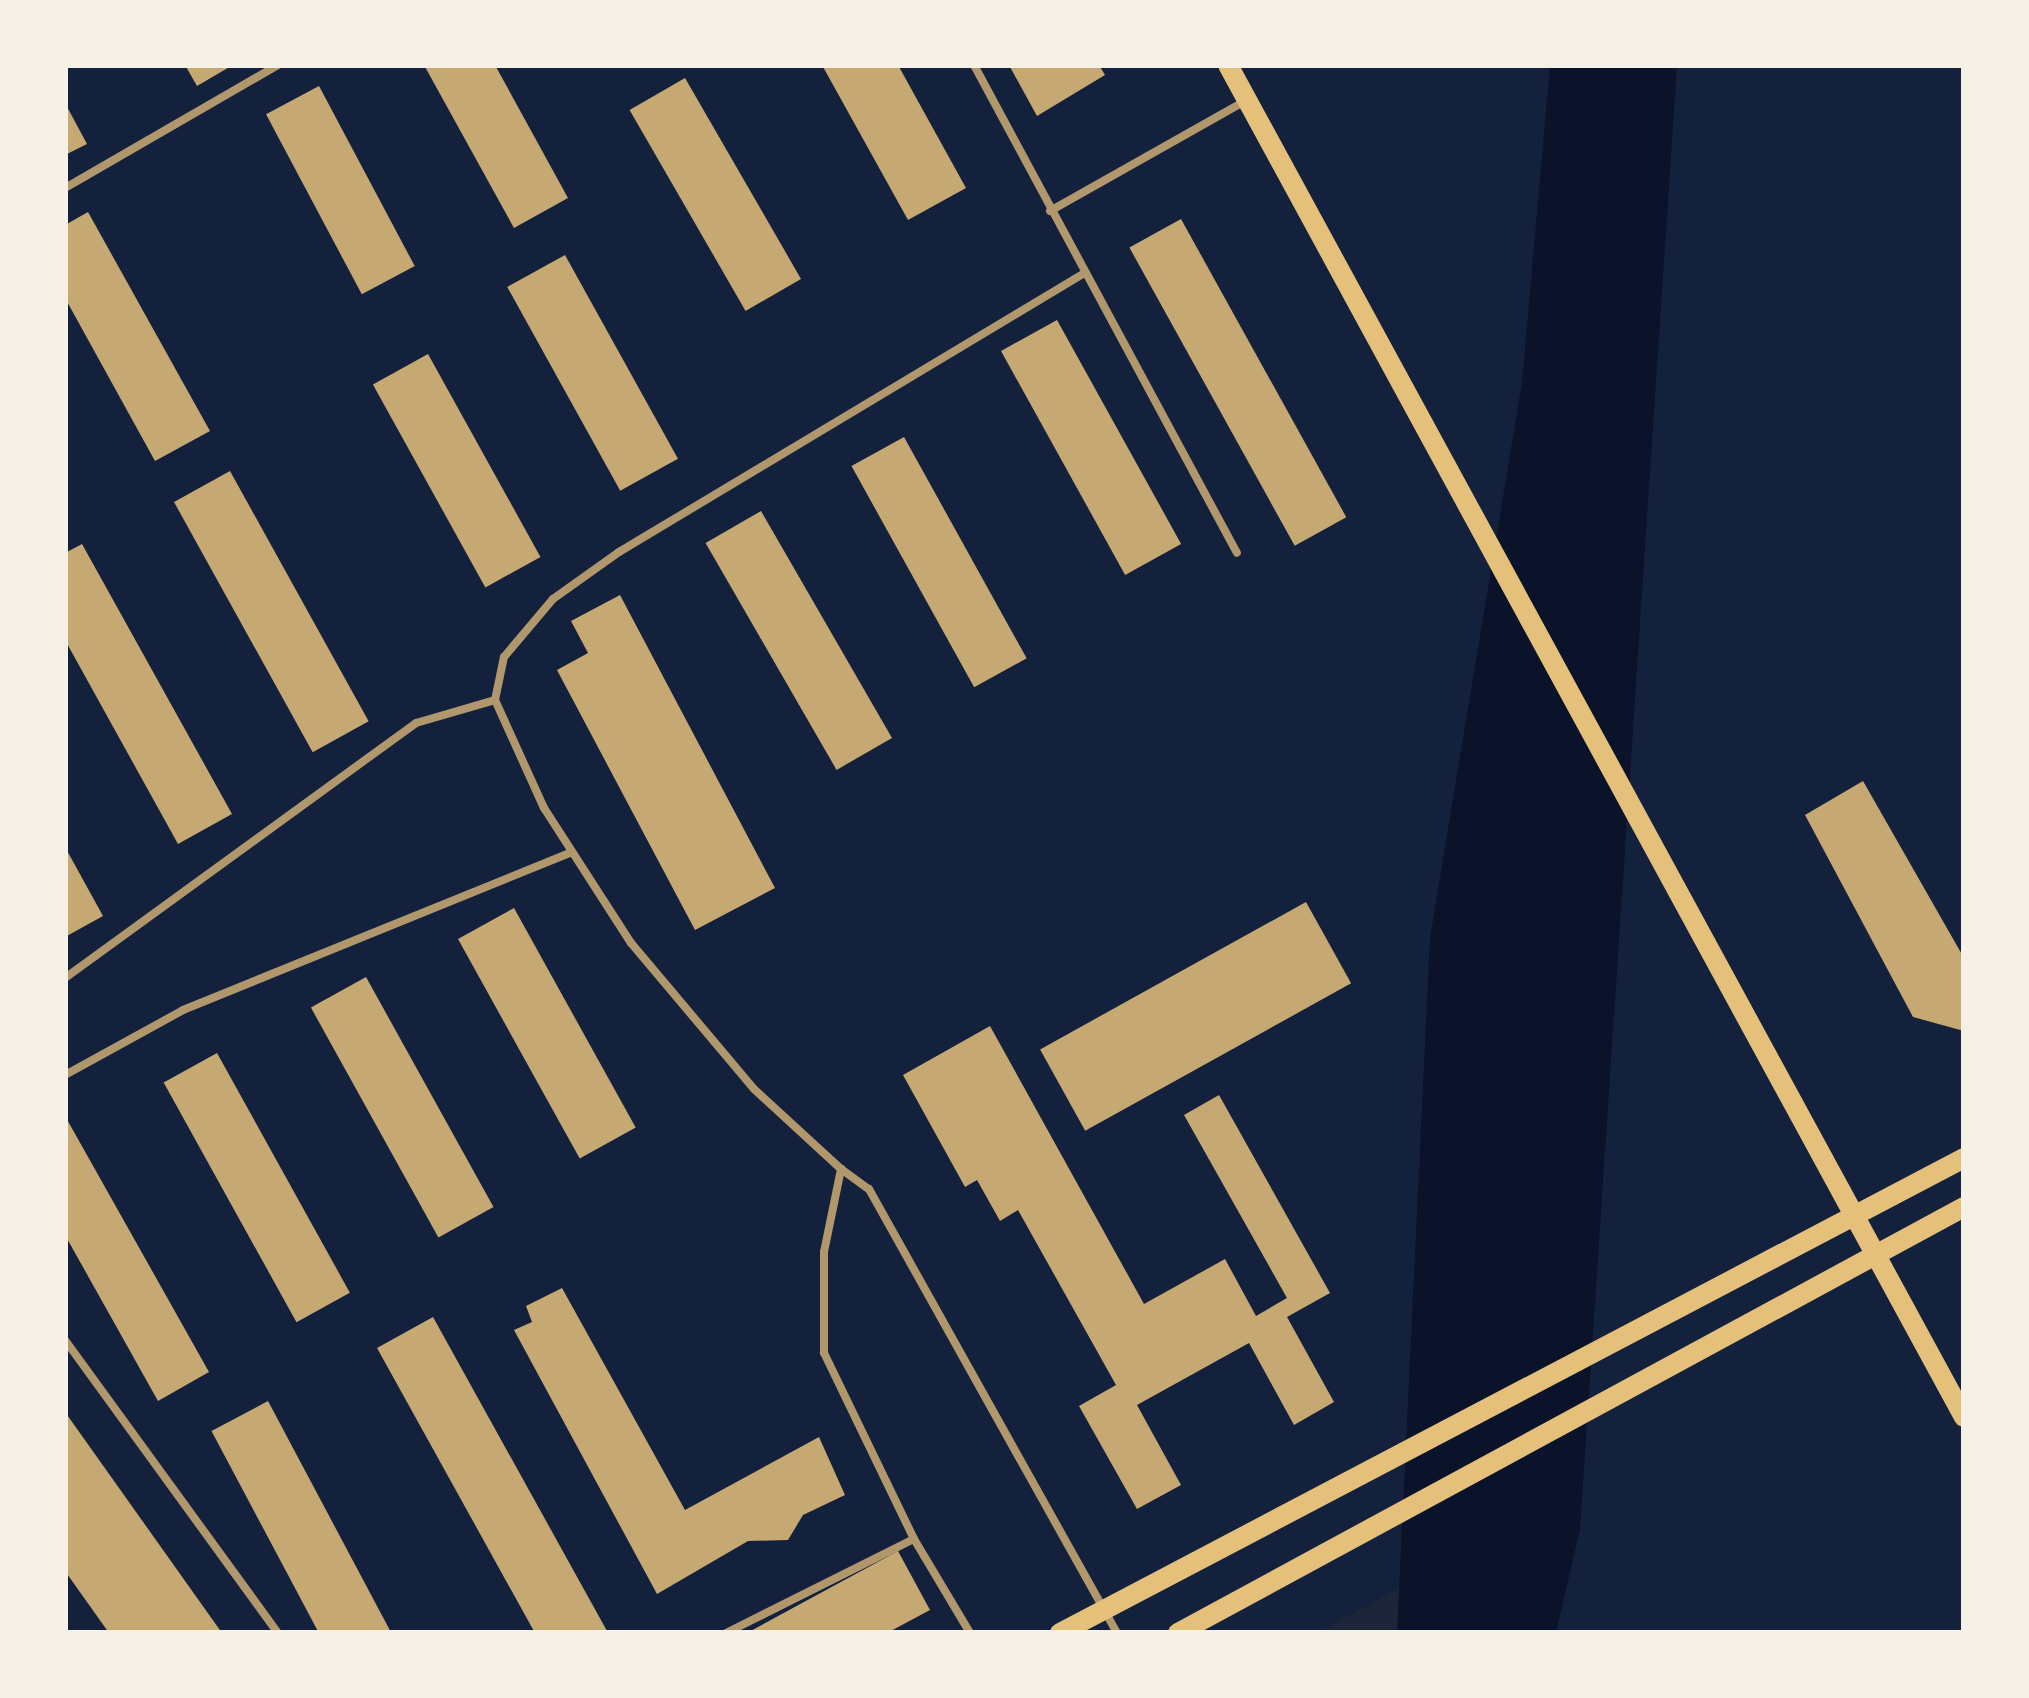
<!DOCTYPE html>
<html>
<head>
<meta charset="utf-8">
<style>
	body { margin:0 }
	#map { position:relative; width:2029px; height:1698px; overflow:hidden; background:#14213d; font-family:"PT Sans Narrow",sans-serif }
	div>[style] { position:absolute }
	.green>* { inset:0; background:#1d2539 }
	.water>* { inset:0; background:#0b132b }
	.building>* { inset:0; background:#c6a872; transform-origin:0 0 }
	.service>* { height:8px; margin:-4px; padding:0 4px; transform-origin:4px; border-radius:4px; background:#b1986c }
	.secondary>* { height:20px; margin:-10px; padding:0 10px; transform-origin:10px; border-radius:10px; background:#e5c07b }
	span { translate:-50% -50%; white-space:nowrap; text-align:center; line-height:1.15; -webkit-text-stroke:10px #f6f1e7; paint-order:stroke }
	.frame { position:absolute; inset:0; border:68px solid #f6f1e7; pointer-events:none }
</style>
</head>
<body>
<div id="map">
	<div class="green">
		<div style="clip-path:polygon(1420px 1577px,1415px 1633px,1317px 1633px)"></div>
	</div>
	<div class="water">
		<div style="clip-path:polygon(1550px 65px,1677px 65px,1580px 1529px,1556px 1633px,1397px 1633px,1430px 938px,1522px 382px)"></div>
	</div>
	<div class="building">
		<div style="clip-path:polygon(185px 65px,233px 65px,197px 86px)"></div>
		<div style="clip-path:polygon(424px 65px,495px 65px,568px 198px,514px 228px)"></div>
		<div style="clip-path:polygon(822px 65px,898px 65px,966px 188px,908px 220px)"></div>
		<div style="clip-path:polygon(1009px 65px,1099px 65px,1105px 75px,1037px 116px)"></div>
		<div style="left:685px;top:78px;width:232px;height:64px;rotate:60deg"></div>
		<div style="left:319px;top:86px;width:204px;height:60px;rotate:62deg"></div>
		<div style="clip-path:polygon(65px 103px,87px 144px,65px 155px)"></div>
		<div style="clip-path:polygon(88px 212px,210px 431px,155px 461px,65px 298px,65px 225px)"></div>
		<div style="left:1181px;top:219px;width:341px;height:59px;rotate:61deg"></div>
		<div style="left:565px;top:255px;width:233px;height:66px;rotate:61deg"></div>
		<div style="left:1057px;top:320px;width:256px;height:64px;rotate:61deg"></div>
		<div style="left:428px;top:354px;width:232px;height:63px;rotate:61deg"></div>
		<div style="left:904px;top:437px;width:253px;height:60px;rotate:61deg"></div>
		<div style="left:230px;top:471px;width:286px;height:64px;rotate:61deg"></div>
		<div style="left:761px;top:511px;width:262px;height:64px;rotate:60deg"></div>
		<div style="clip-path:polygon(82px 544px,232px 814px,178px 844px,65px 640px,65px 553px)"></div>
		<div style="clip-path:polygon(620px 595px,775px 888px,695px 930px,557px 670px,588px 653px,571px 621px)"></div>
		<div style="clip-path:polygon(1863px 781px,1964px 958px,1964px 1031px,1913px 1017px,1805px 815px)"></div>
		<div style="clip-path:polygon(65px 847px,103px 916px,65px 937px)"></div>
		<div style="left:1306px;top:902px;width:93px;height:304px;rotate:61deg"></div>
		<div style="left:514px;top:908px;width:251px;height:64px;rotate:61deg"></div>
		<div style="left:366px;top:977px;width:263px;height:63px;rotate:61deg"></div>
		<div style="clip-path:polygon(990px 1026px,1144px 1304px,1225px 1259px,1256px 1316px,1287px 1298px,1184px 1115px,1219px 1095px,1330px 1293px,1287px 1317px,1334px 1402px,1294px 1425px,1249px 1343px,1137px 1405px,1181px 1485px,1137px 1509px,1079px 1406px,1116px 1385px,1018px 1210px,1000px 1221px,977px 1180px,965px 1187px,903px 1075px)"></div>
		<div style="left:217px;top:1053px;width:274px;height:61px;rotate:61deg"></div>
		<div style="clip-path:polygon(65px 1116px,209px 1372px,158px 1401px,65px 1235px)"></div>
		<div style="clip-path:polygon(562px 1288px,685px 1510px,819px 1437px,845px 1495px,803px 1515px,788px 1540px,748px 1541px,657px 1594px,514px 1330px,532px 1322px,526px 1306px)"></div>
		<div style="left:433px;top:1317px;width:361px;height:64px;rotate:61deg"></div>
		<div style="left:268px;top:1401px;width:263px;height:64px;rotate:62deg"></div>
		<div style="clip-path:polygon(65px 1412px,222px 1633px,109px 1633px,65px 1571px)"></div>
		<div style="clip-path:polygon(898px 1551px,930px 1610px,887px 1633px,747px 1633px)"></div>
	</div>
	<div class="service">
		<div style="left:974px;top:65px;width:554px;rotate:61.68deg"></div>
		<div style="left:65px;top:188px;width:246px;rotate:-30deg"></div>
		<div style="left:1050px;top:211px;width:226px;rotate:-29.4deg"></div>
		<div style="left:65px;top:978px;width:434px;rotate:-36deg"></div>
		<div style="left:416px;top:723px;width:82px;rotate:-16.2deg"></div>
		<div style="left:65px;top:1075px;width:135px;rotate:-28.8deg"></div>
		<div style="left:183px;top:1010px;width:420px;rotate:-22.1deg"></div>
		<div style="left:841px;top:1169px;width:118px;rotate:-137.4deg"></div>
		<div style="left:754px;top:1089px;width:191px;rotate:-130.1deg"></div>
		<div style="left:631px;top:943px;width:161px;rotate:-122.8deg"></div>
		<div style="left:544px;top:808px;width:119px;rotate:-114.4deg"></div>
		<div style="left:495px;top:700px;width:44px;rotate:-78.2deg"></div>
		<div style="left:504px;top:657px;width:76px;rotate:-49.8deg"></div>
		<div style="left:553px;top:599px;width:81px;rotate:-35.5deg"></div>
		<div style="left:619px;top:552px;width:541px;rotate:-30.93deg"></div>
		<div style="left:65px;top:1340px;width:362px;rotate:54deg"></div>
		<div style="left:914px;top:1539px;width:109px;rotate:59.2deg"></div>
		<div style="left:726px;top:1633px;width:210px;rotate:-26.6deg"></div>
		<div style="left:914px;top:1539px;width:207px;rotate:-115.8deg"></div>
		<div style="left:824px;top:1353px;width:101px;rotate:-90deg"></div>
		<div style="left:824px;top:1252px;width:85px;rotate:-78.4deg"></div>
		<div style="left:841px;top:1169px;width:34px;rotate:36deg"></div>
		<div style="left:869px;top:1189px;width:509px;rotate:60.81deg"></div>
	</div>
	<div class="secondary">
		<div style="left:1228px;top:65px;width:1539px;rotate:61.44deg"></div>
		<div style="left:1060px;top:1633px;width:1021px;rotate:-27.72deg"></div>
		<div style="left:1178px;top:1633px;width:894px;rotate:-28.46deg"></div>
	</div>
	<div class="frame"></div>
</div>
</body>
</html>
